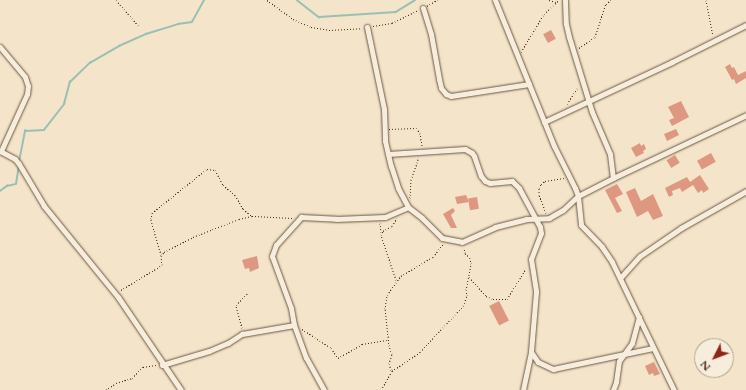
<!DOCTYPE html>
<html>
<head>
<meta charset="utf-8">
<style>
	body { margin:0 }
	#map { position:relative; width:746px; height:390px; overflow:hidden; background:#f3e4ca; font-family:Cardo,serif }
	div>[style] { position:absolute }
	.stream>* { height:1.5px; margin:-0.75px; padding:0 0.75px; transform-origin:0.75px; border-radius:0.75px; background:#9bbfb5 }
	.building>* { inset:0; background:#de9881; transform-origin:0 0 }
	.path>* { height:1px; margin-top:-0.5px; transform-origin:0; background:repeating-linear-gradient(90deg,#422714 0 1px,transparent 0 3px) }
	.roads { filter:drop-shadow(0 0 1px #6e5642) drop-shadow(0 0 1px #6e5642) }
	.minor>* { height:5px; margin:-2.5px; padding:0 2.5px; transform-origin:2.5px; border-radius:2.5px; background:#f7eddd }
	span { translate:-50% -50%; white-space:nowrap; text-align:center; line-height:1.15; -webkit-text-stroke:3px #f7eddd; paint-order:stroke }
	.north { position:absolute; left:694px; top:338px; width:40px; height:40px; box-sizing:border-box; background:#f7eddd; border:1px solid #af9e8d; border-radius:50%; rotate:228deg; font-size:11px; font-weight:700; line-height:16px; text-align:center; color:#422714 }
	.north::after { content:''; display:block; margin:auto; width:14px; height:18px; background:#8f2418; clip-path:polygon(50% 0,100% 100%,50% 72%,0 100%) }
</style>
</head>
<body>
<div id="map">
	<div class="stream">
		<div style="left:297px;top:0;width:28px;rotate:38deg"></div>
		<div style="left:319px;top:17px;width:77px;rotate:-3.7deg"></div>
		<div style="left:396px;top:12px;width:22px;rotate:-32deg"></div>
		<div style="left:19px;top:162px;width:32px;rotate:-79deg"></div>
		<div style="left:25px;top:131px;width:19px;rotate:-3deg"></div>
		<div style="left:44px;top:130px;width:33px;rotate:-52deg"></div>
		<div style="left:64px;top:104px;width:23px;rotate:-75deg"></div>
		<div style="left:70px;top:82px;width:28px;rotate:-44deg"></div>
		<div style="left:90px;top:63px;width:34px;rotate:-30deg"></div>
		<div style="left:119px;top:46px;width:30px;rotate:-24deg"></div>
		<div style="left:146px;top:34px;width:34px;rotate:-17deg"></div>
		<div style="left:178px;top:24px;width:14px;rotate:-8deg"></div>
		<div style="left:192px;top:22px;width:25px;rotate:-61deg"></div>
		<div style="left:0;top:191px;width:9px;rotate:-36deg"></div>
		<div style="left:7px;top:186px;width:9px;rotate:-13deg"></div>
		<div style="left:16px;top:184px;width:18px;rotate:-81deg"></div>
	</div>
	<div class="building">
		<div style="left:551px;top:30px;width:10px;height:9px;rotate:61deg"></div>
		<div style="clip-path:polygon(730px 64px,732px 68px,734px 67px,738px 75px,746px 71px,746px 78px,736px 84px,734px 79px,732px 80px,725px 67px)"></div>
		<div style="clip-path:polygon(681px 101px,689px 117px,672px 126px,669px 120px,674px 118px,668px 107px)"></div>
		<div style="clip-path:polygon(676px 129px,679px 135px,667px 141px,664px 134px)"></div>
		<div style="clip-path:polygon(640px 143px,641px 146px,644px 144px,646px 149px,643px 151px,644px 153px,636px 157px,631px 148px)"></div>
		<div style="left:711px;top:153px;width:10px;height:16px;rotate:61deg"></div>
		<div style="left:675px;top:155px;width:9px;height:10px;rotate:58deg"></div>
		<div style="clip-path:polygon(700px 175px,709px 189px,703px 193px,702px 190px,698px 193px,693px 185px,682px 192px,680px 188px,672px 191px,673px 195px,669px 197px,665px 188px,687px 177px,690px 182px)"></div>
		<div style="clip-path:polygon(617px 184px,623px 194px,615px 198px,622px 211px,617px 213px,605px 190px)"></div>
		<div style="clip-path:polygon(635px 188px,641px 201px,653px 194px,663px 216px,653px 220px,648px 211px,637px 217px,626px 192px)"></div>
		<div style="clip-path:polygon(466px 195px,469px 202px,457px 204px,455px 197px)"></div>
		<div style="left:477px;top:197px;width:12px;height:9px;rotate:81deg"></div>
		<div style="clip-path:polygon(453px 208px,455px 211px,451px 215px,457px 228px,451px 228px,443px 214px)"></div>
		<div style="clip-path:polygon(257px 256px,259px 268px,250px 272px,249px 268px,245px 269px,242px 260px)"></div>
		<div style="left:499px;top:301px;width:22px;height:11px;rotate:63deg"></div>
		<div style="clip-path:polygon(654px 362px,660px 374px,654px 376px,653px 373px,649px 375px,645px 366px)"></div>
	</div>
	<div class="path">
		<div style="left:116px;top:0;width:35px;rotate:49deg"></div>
		<div style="left:267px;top:0;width:32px;rotate:36deg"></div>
		<div style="left:293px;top:19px;width:20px;rotate:24deg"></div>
		<div style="left:311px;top:27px;width:18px;rotate:9deg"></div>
		<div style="left:329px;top:30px;width:33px;rotate:-3deg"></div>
		<div style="left:549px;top:0;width:7px;rotate:16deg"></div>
		<div style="left:706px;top:0;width:36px;rotate:79deg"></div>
		<div style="left:427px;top:6px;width:12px;rotate:-31deg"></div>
		<div style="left:373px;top:26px;width:19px;rotate:-9deg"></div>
		<div style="left:392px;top:23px;width:28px;rotate:-26deg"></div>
		<div style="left:579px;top:48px;width:19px;rotate:-35deg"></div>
		<div style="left:595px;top:37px;width:35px;rotate:-72deg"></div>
		<div style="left:606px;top:4px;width:6px;rotate:-39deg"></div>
		<div style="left:521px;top:52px;width:44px;rotate:-58.8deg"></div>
		<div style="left:544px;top:14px;width:21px;rotate:-43deg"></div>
		<div style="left:567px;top:104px;width:20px;rotate:-57deg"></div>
		<div style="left:389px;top:129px;width:27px;rotate:-2deg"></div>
		<div style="left:416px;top:128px;width:6px;rotate:51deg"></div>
		<div style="left:420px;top:133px;width:13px;rotate:81deg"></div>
		<div style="left:410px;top:198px;width:18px;rotate:-87deg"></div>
		<div style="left:411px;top:180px;width:24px;rotate:-71deg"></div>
		<div style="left:546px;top:213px;width:19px;rotate:-111deg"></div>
		<div style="left:539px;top:195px;width:7px;rotate:-90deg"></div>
		<div style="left:539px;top:188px;width:4px;rotate:-63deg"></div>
		<div style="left:541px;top:184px;width:5px;rotate:-37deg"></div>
		<div style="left:545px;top:181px;width:19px;rotate:-9deg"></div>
		<div style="left:380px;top:223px;width:9px;rotate:84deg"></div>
		<div style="left:161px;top:255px;width:37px;rotate:-106deg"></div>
		<div style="left:151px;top:219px;width:6px;rotate:-81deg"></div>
		<div style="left:152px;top:213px;width:70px;rotate:-38.7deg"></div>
		<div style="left:207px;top:169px;width:8px;rotate:7deg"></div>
		<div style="left:215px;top:170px;width:17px;rotate:62deg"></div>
		<div style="left:223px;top:185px;width:16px;rotate:40deg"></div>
		<div style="left:235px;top:195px;width:16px;rotate:60deg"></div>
		<div style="left:243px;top:209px;width:11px;rotate:38deg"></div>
		<div style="left:469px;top:277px;width:25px;rotate:48deg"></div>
		<div style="left:486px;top:296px;width:8px;rotate:23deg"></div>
		<div style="left:493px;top:299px;width:14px"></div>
		<div style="left:507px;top:299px;width:36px;rotate:-58deg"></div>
		<div style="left:396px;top:280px;width:47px;rotate:-108.4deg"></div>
		<div style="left:381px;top:235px;width:4px;rotate:-63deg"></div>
		<div style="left:383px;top:231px;width:10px;rotate:-29deg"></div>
		<div style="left:392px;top:226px;width:9px;rotate:-58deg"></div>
		<div style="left:121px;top:290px;width:48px;rotate:-31.4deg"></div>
		<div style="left:162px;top:265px;width:9px;rotate:-96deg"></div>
		<div style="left:161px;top:256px;width:5px;rotate:-53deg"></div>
		<div style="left:164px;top:252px;width:33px;rotate:-27deg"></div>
		<div style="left:193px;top:237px;width:49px;rotate:-21.4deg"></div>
		<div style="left:239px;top:219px;width:13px;rotate:-13deg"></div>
		<div style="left:252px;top:216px;width:40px;rotate:2.9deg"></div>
		<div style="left:242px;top:328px;width:24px;rotate:-105deg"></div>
		<div style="left:236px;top:305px;width:16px;rotate:-45deg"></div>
		<div style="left:302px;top:329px;width:35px;rotate:33deg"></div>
		<div style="left:331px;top:348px;width:12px;rotate:55deg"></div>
		<div style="left:338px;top:358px;width:28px;rotate:-30deg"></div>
		<div style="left:362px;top:344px;width:25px;rotate:-9deg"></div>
		<div style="left:391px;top:370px;width:6px;rotate:-108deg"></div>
		<div style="left:389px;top:364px;width:10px;rotate:-73deg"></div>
		<div style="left:392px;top:354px;width:9px;rotate:-111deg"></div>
		<div style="left:389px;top:346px;width:37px;rotate:-96deg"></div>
		<div style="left:385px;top:309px;width:14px;rotate:-82deg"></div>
		<div style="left:387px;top:295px;width:24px;rotate:-54deg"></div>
		<div style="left:401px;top:276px;width:37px;rotate:-31deg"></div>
		<div style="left:433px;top:257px;width:16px;rotate:-52deg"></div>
		<div style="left:106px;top:390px;width:12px;rotate:-35deg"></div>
		<div style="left:116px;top:383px;width:17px;rotate:-17deg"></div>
		<div style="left:132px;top:378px;width:16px;rotate:-45deg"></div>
		<div style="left:143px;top:367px;width:13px;rotate:-9deg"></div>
		<div style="left:381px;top:390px;width:22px;rotate:-60deg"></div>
		<div style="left:392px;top:371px;width:34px;rotate:-34deg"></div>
		<div style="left:420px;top:352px;width:63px;rotate:-46.9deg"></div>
		<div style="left:463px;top:306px;width:11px;rotate:-68deg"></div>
		<div style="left:467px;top:296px;width:6px;rotate:-99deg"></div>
		<div style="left:466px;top:290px;width:26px;rotate:-79deg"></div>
		<div style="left:471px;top:264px;width:6px;rotate:-99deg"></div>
		<div style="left:470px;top:258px;width:7px;rotate:-135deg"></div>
		<div style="left:465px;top:253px;width:5px;rotate:-101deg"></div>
	</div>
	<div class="roads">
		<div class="minor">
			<div style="left:495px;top:0;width:157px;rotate:68deg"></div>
			<div style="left:554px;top:146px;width:47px;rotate:63.4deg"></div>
			<div style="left:575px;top:188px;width:9px;rotate:69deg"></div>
			<div style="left:578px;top:196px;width:29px;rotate:84deg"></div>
			<div style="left:581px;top:225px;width:30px;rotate:46deg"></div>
			<div style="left:602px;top:247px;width:18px;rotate:56deg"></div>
			<div style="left:612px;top:262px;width:142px;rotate:64.2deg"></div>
			<div style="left:565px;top:0;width:24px;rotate:88deg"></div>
			<div style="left:566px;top:24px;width:13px;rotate:77deg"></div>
			<div style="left:569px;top:37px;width:78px;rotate:73deg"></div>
			<div style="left:592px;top:112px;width:46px;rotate:66.8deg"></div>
			<div style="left:610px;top:154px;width:24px;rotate:83deg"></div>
			<div style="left:423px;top:8px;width:27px;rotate:73deg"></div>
			<div style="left:431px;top:34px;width:46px;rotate:79.9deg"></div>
			<div style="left:439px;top:79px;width:9px;rotate:77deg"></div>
			<div style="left:441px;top:88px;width:8px;rotate:50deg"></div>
			<div style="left:446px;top:94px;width:5px;rotate:22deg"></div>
			<div style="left:451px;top:96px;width:79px;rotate:-8.7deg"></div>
			<div style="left:367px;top:27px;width:84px;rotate:78.3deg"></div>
			<div style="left:384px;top:109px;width:32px;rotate:88deg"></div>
			<div style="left:385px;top:141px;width:26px;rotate:77deg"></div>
			<div style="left:391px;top:166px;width:23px;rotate:72deg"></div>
			<div style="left:398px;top:188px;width:21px;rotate:62deg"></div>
			<div style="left:0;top:47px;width:39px;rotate:50deg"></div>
			<div style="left:25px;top:77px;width:9px;rotate:72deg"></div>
			<div style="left:28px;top:86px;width:8px;rotate:97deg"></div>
			<div style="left:27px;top:94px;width:63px;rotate:114.5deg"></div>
			<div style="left:544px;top:122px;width:141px;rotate:-25.1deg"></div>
			<div style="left:672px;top:62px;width:83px;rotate:-26.6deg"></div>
			<div style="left:0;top:151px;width:17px;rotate:28deg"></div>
			<div style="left:15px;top:159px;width:6px;rotate:51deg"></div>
			<div style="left:19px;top:164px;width:49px;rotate:59.2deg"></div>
			<div style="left:44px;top:206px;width:117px;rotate:50.9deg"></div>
			<div style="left:118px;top:297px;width:112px;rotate:55.9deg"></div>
			<div style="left:388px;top:154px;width:77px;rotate:-3.7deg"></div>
			<div style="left:465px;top:149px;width:8px;rotate:30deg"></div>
			<div style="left:472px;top:153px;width:4px;rotate:56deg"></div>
			<div style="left:474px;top:156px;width:21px;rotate:71deg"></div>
			<div style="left:481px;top:176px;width:6px;rotate:51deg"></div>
			<div style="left:485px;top:181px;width:5px;rotate:22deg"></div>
			<div style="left:490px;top:183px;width:22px;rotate:-5deg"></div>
			<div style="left:512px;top:181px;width:10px;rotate:45deg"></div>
			<div style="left:519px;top:188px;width:44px;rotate:61.7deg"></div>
			<div style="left:540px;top:227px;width:6px;rotate:81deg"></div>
			<div style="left:541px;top:233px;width:28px;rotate:111deg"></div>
			<div style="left:531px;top:259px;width:33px;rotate:81deg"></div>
			<div style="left:536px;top:292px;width:60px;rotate:94.8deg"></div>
			<div style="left:531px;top:352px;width:39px;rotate:102deg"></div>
			<div style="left:621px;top:277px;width:28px;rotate:-48deg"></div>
			<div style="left:640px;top:256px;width:50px;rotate:-34.3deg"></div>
			<div style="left:681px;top:228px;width:75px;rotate:-29.6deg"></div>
			<div style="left:531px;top:352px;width:12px;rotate:55deg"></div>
			<div style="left:538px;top:362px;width:17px;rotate:25deg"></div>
			<div style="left:553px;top:369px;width:102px;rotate:-11.9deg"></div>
			<div style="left:162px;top:365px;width:49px;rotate:-16.6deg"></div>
			<div style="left:209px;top:351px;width:21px;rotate:-23deg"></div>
			<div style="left:228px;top:343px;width:17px;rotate:-33deg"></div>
			<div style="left:242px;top:334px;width:53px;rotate:-9.8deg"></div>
			<div style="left:324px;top:390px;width:37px;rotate:-119deg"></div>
			<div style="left:306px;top:358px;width:35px;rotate:-110deg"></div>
			<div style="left:294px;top:325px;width:17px;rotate:-100deg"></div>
			<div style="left:291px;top:308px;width:55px;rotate:-110.1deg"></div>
			<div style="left:272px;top:256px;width:12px;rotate:-70deg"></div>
			<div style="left:276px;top:245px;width:38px;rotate:-48deg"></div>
			<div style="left:301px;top:217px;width:35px;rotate:3deg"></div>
			<div style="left:336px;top:219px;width:49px;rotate:-2.3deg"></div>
			<div style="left:385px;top:217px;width:25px;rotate:-23deg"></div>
			<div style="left:408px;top:207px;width:18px;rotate:38deg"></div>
			<div style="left:422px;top:218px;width:28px;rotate:45deg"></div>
			<div style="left:442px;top:238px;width:20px;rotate:11deg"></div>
			<div style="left:462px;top:242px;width:36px;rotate:-24deg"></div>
			<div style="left:495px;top:227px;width:32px;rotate:-14deg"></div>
			<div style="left:526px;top:219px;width:23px;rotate:-2deg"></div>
			<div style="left:549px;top:218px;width:16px;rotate:-30deg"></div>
			<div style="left:563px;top:210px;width:21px;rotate:-43deg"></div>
			<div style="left:578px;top:196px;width:39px;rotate:-27deg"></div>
			<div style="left:613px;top:178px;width:147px;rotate:-25.3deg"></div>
			<div style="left:613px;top:390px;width:9px;rotate:-69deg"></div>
			<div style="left:616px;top:382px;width:21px;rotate:-82deg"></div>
			<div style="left:619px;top:361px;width:22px;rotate:-54deg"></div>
			<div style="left:632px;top:343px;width:27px;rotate:-75deg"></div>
		</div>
	</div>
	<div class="north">N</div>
</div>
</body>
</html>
